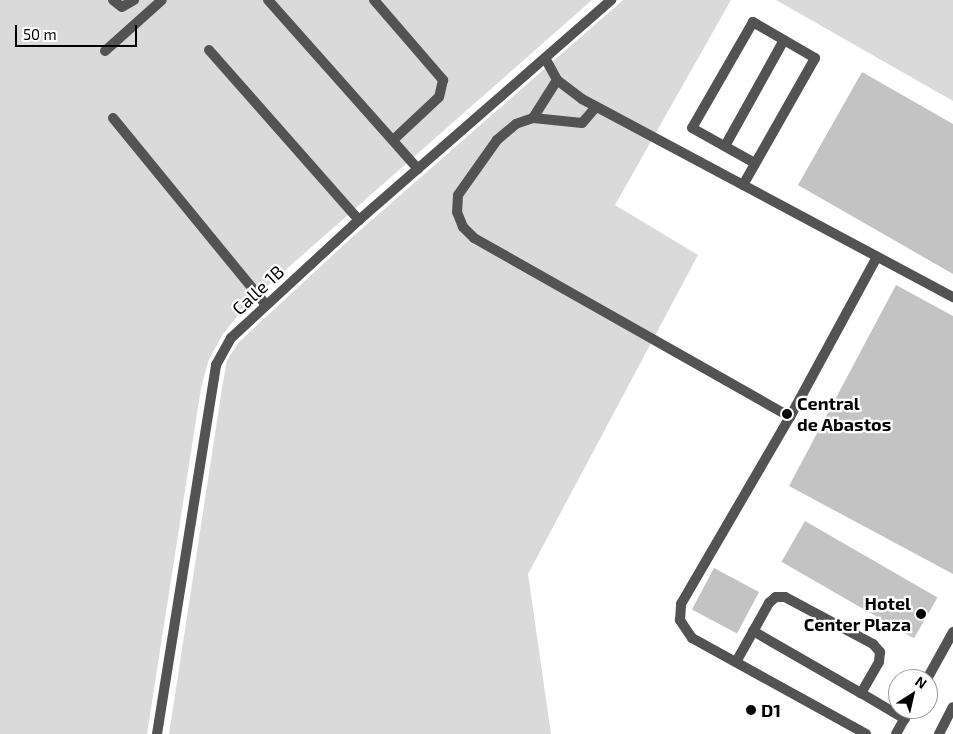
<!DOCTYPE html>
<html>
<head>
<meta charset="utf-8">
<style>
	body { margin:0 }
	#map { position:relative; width:953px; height:734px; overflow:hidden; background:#fff; font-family:"Exo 2",sans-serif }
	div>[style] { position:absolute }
	.green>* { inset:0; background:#dadada }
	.building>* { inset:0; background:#c3c3c3; transform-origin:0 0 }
	.lane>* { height:10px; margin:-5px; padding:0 5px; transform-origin:5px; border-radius:5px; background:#535353 }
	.street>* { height:10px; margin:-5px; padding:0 5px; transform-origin:5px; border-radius:5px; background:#535353 }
	.dots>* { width:14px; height:14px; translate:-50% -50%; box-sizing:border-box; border:2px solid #fff; border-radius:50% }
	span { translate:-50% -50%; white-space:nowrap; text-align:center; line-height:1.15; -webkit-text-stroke:4.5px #fff; paint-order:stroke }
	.street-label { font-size:18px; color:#000 }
	.poi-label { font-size:18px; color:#000; font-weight:700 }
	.left { translate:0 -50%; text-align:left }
	.right { translate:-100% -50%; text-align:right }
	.north { position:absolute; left:888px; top:669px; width:50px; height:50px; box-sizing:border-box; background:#fff; border:1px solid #999; border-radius:50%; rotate:35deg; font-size:14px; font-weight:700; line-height:20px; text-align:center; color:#000 }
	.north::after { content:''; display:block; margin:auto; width:18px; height:22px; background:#000; clip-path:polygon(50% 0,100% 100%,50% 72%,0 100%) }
	.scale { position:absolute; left:15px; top:25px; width:122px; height:22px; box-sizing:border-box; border:2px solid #000; border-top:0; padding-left:6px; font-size:15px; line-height:18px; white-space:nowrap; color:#000; -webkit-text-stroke:4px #fff; paint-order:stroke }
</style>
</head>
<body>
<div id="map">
	<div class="green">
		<div style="clip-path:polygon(0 0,592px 0,248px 303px,223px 334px,209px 359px,201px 388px,147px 734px,0 734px)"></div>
		<div style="clip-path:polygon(623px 0,731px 0,615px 205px,698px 255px,528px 574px,551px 734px,169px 734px,222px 388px,227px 360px,239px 342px,349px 240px)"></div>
		<div style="clip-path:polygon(776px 0,953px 0,953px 101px)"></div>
	</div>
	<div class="building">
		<div style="clip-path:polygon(862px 72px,953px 124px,953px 274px,798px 185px)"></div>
		<div style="clip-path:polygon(896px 285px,953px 316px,953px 574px,789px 486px)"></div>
		<div style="left:805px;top:521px;width:153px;height:47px;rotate:30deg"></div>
		<div style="left:714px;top:568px;width:51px;height:47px;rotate:28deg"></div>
	</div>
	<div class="lane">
		<div style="left:545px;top:58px;width:25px;rotate:61deg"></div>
		<div style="left:557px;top:80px;width:31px;rotate:37deg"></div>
		<div style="left:582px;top:99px;width:421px;rotate:28.1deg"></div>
		<div style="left:596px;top:107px;width:21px;rotate:131deg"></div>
		<div style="left:582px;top:123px;width:49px;rotate:-174.2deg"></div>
		<div style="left:533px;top:118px;width:18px;rotate:161deg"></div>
		<div style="left:516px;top:124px;width:25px;rotate:140deg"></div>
		<div style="left:497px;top:140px;width:67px;rotate:125.3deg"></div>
		<div style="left:458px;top:195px;width:17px;rotate:93deg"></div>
		<div style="left:457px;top:212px;width:16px;rotate:68deg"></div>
		<div style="left:463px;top:227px;width:16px;rotate:45deg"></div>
		<div style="left:474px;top:238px;width:363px;rotate:29.5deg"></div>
		<div style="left:533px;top:118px;width:45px;rotate:-57.7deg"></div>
		<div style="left:725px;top:146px;width:121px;rotate:-60.9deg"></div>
		<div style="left:743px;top:185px;width:146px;rotate:-60.4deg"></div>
		<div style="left:815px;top:58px;width:72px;rotate:-149.9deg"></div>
		<div style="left:753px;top:22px;width:122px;rotate:119.9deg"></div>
		<div style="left:692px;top:128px;width:72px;rotate:29.1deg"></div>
		<div style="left:753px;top:631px;width:125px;rotate:29.9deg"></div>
		<div style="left:736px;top:662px;width:68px;rotate:-60.8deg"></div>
		<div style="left:769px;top:603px;width:9px;rotate:-41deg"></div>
		<div style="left:776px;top:597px;width:9px"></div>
		<div style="left:785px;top:597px;width:100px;rotate:28.1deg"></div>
		<div style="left:873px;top:644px;width:11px;rotate:49deg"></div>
		<div style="left:880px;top:652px;width:10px;rotate:96deg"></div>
		<div style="left:879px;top:662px;width:36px;rotate:120deg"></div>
		<div style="left:861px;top:693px;width:51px;rotate:30.6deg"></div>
		<div style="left:866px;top:734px;width:199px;rotate:-151.1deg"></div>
		<div style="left:692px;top:638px;width:22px;rotate:-124deg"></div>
		<div style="left:680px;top:620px;width:16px;rotate:-86deg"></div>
		<div style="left:681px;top:604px;width:216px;rotate:-59.8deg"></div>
		<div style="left:790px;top:417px;width:182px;rotate:-61.5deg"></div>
	</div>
	<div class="street">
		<div style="left:113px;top:0;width:11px;rotate:38deg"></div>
		<div style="left:122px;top:7px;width:14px;rotate:-30deg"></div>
		<div style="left:268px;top:0;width:226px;rotate:48.4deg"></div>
		<div style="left:374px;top:0;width:106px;rotate:49.2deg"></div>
		<div style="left:443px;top:80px;width:17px;rotate:103deg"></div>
		<div style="left:439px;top:97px;width:63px;rotate:136.9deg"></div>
		<div style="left:209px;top:50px;width:227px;rotate:48.6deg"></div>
		<div style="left:105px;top:51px;width:76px;rotate:-41.8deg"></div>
		<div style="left:113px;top:118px;width:240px;rotate:50.7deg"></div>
		<div style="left:927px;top:679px;width:54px;rotate:-61deg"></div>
		<div style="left:157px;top:734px;width:374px;rotate:-80.9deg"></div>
		<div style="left:216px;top:365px;width:31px;rotate:-61deg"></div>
		<div style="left:231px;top:338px;width:174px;rotate:-42.7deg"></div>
		<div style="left:359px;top:220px;width:335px;rotate:-41.1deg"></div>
		<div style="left:896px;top:734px;width:29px;rotate:-61deg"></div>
		<div style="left:939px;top:734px;width:30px;rotate:-63deg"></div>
	</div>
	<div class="dots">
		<div style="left:787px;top:414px;background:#000"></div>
		<div style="left:921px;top:614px;background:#000"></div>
		<div style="left:751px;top:710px;background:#000"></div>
	</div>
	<div class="street-label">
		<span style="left:258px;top:290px;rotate:-43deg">Calle 1B</span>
	</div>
	<div class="poi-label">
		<span class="left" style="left:797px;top:414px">Central<br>de Abastos</span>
		<span class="right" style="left:911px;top:614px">Hotel<br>Center Plaza</span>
		<span class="left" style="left:761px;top:710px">D1</span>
	</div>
	<div class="north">N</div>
	<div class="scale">50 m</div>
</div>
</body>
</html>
